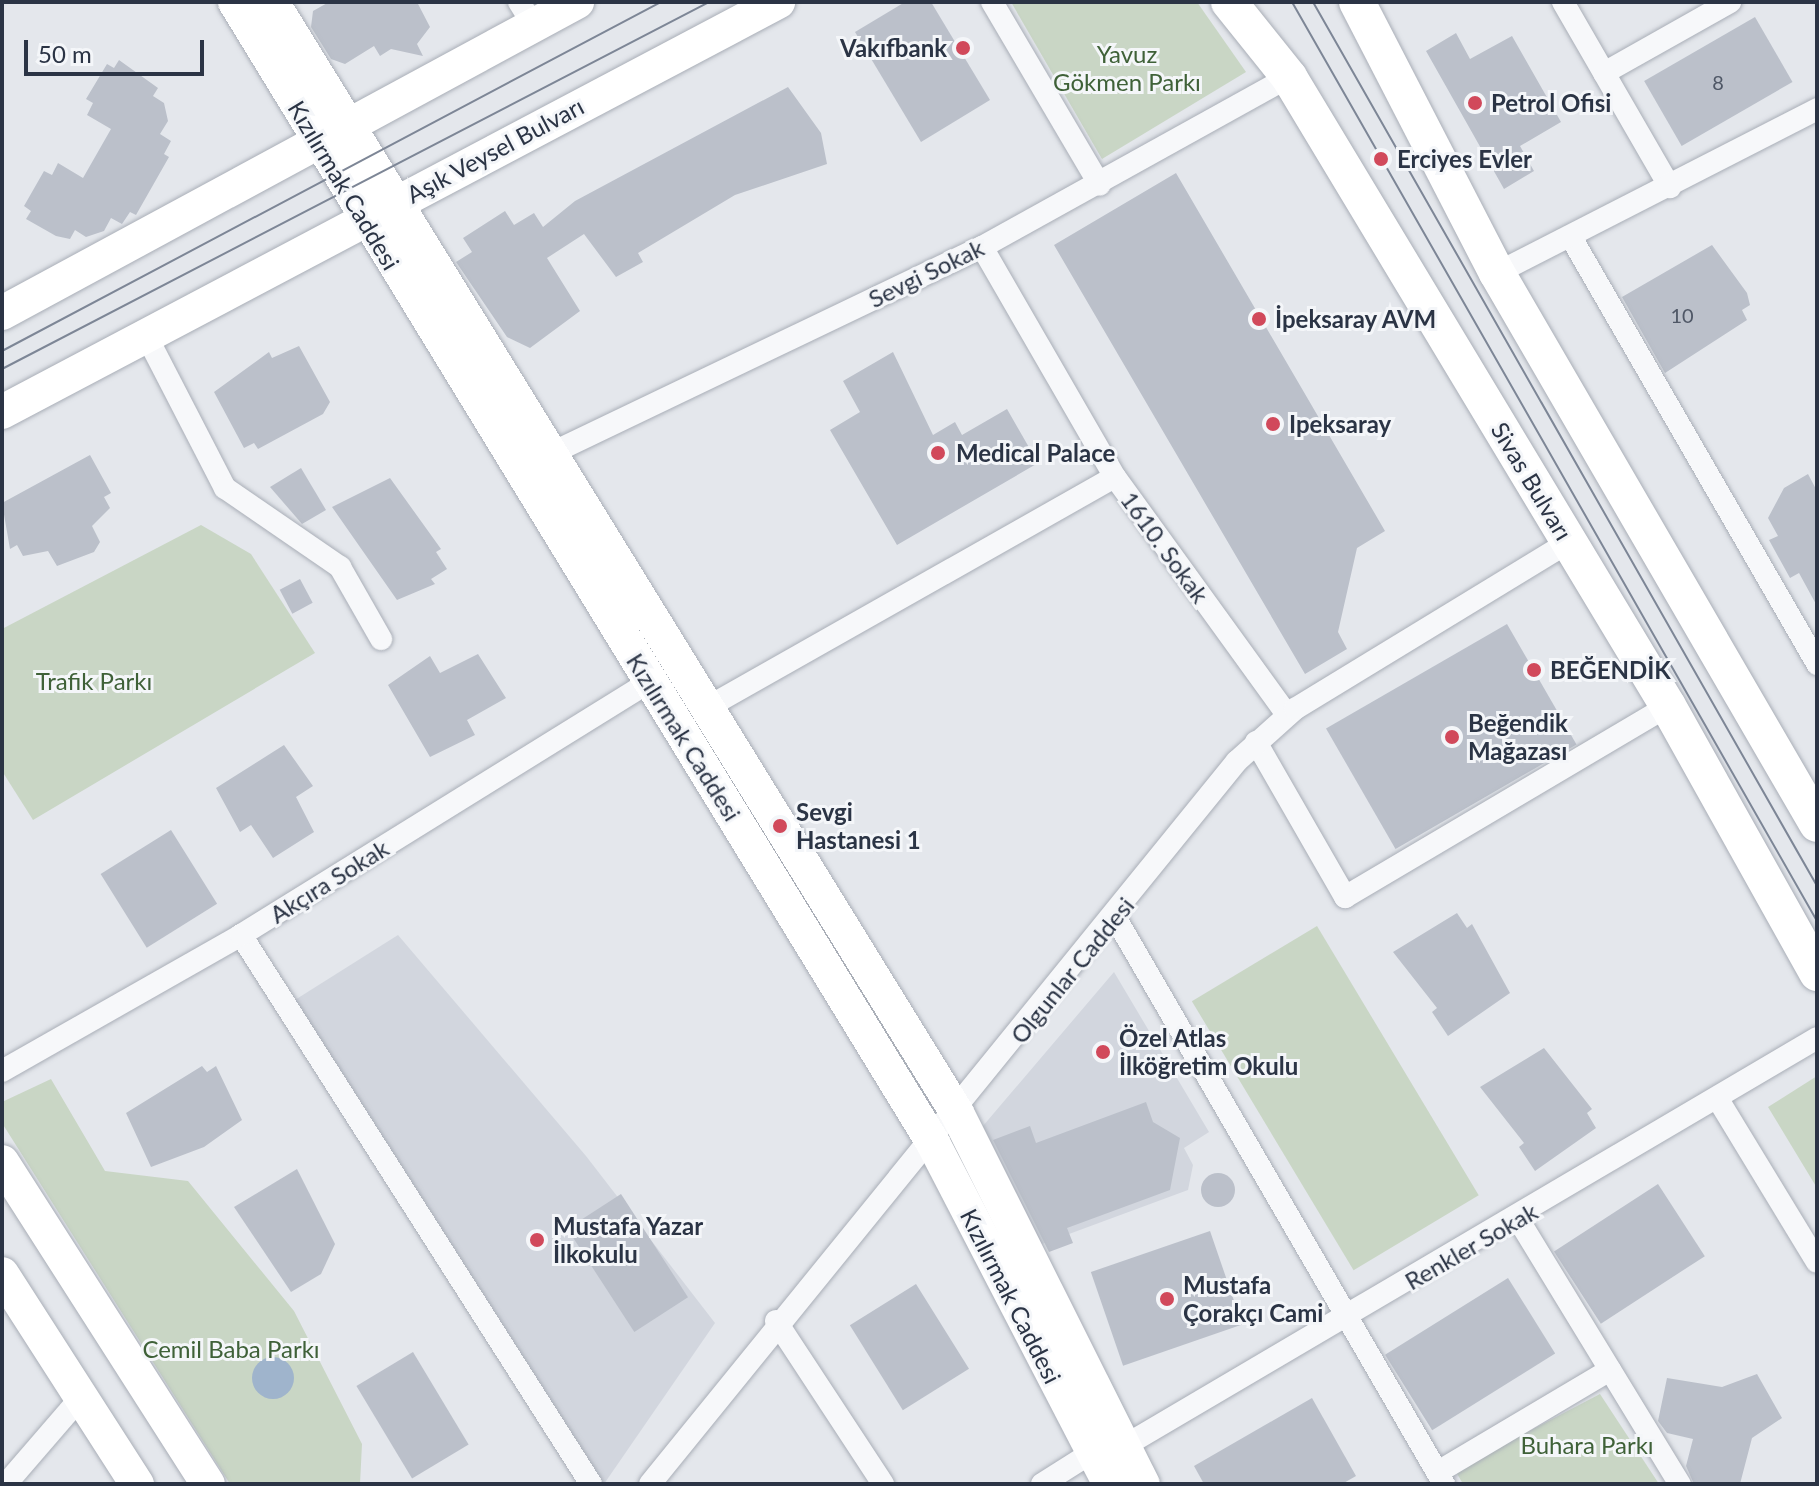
<!DOCTYPE html>
<html>
<head>
<meta charset="utf-8">
<style>
	body { margin:0 }
	#map { position:relative; width:1819px; height:1486px; overflow:hidden; background:#e4e7ec; font-family:Lato,sans-serif }
	div>[style] { position:absolute }
	.built>* { inset:0; background:#d2d6de }
	.green>* { inset:0; background:#c9d6c5; transform-origin:0 0 }
	.water>* { inset:0; background:#9fb4cc }
	.round { border-radius:50% }
	.building>* { inset:0; background:#bbc0ca; transform-origin:0 0 }
	.roads { filter:drop-shadow(0 0 2px #a9aeb7) drop-shadow(0 0 2px #a9aeb7) }
	.minor>* { height:22px; margin:-11px; padding:0 11px; transform-origin:11px; border-radius:11px; background:#f7f8fa }
	.primary>* { height:34px; margin:-17px; padding:0 17px; transform-origin:17px; border-radius:17px; background:#fff }
	.trunk>* { height:36px; margin:-18px; padding:0 18px; transform-origin:18px; border-radius:18px; background:#fff }
	.tram>* { height:2px; margin:-1px; padding:0 1px; transform-origin:1px; border-radius:1px; background:#7d8696 }
	.dots>* { width:22px; height:22px; translate:-50% -50%; box-sizing:border-box; border:4px solid #f4f6f9; border-radius:50% }
	span { translate:-50% -50%; white-space:nowrap; text-align:center; line-height:1.15; -webkit-text-stroke:6px #f4f6f9; paint-order:stroke }
	.number-label { font-size:20px; color:#4f5766 }
	.number-label span { -webkit-text-stroke-width:0 }
	.poi-label { font-size:24px; color:#2b3445; font-weight:700 }
	.right { translate:-100% -50%; text-align:right }
	.left { translate:0 -50%; text-align:left }
	.park-label { font-size:24px; color:#3f6138 }
	.street-label { font-size:24px; color:#2b3445 }
	.frame { position:absolute; inset:0; border:4px solid #2b3445; pointer-events:none }
	.scale { position:absolute; left:24px; top:40px; width:180px; height:36px; box-sizing:border-box; border:4px solid #2b3445; border-top:0; padding-left:10px; font-size:24px; line-height:28px; white-space:nowrap; color:#2b3445; -webkit-text-stroke:6px #f4f6f9; paint-order:stroke }
</style>
</head>
<body>
<div id="map">
	<div class="built">
		<div style="clip-path:polygon(398px 935px,586px 1156px,715px 1323px,604px 1484px,578px 1484px,279px 1010px)"></div>
		<div style="clip-path:polygon(1114px 972px,1209px 1132px,1184px 1148px,1193px 1165px,1188px 1190px,1042px 1244px,977px 1133px)"></div>
	</div>
	<div class="green">
		<div style="clip-path:polygon(1011px 2px,1197px 2px,1246px 72px,1102px 159px)"></div>
		<div style="clip-path:polygon(201px 525px,251px 554px,315px 653px,33px 820px,2px 771px,2px 629px)"></div>
		<div style="left:1317px;top:926px;width:314px;height:146px;rotate:59deg"></div>
		<div style="clip-path:polygon(1817px 1076px,1817px 1188px,1768px 1107px)"></div>
		<div style="clip-path:polygon(51px 1079px,105px 1171px,188px 1181px,294px 1311px,362px 1444px,360px 1484px,230px 1484px,2px 1123px,2px 1102px)"></div>
		<div style="clip-path:polygon(1600px 1394px,1659px 1484px,1463px 1484px,1455px 1470px)"></div>
	</div>
	<div class="water">
		<div class="round" style="left:252px;top:1357px;width:42px;height:42px"></div>
	</div>
	<div class="building">
		<div style="clip-path:polygon(329px 2px,417px 2px,430px 27px,417px 44px,423px 56px,391px 49px,380px 56px,374px 46px,345px 64px,331px 59px,311px 27px,313px 11px)"></div>
		<div style="clip-path:polygon(905px 2px,931px 2px,990px 100px,921px 142px,855px 32px)"></div>
		<div style="left:1755px;top:17px;width:75px;height:128px;rotate:60deg"></div>
		<div style="clip-path:polygon(1456px 33px,1470px 59px,1512px 36px,1561px 122px,1520px 146px,1534px 171px,1504px 189px,1426px 51px)"></div>
		<div style="clip-path:polygon(119px 60px,158px 88px,153px 96px,164px 103px,168px 121px,160px 134px,171px 141px,164px 154px,169px 157px,136px 215px,130px 212px,122px 224px,111px 218px,104px 231px,86px 237px,75px 230px,70px 239px,56px 236px,26px 219px,31px 211px,24px 206px,44px 171px,52px 175px,58px 163px,83px 178px,111px 129px,87px 115px,93px 103px,86px 99px,107px 64px,114px 68px)"></div>
		<div style="clip-path:polygon(788px 87px,821px 133px,827px 164px,735px 195px,638px 253px,643px 262px,616px 277px,584px 234px,547px 258px,580px 311px,530px 348px,507px 337px,456px 262px,472px 252px,463px 238px,505px 211px,514px 225px,534px 213px,543px 227px,575px 201px)"></div>
		<div style="clip-path:polygon(1176px 173px,1385px 531px,1357px 548px,1338px 632px,1347px 649px,1305px 674px,1054px 245px)"></div>
		<div style="clip-path:polygon(1712px 245px,1747px 293px,1750px 305px,1742px 310px,1747px 320px,1665px 373px,1622px 297px)"></div>
		<div style="clip-path:polygon(299px 346px,330px 402px,323px 414px,258px 449px,254px 443px,244px 448px,214px 392px,269px 352px,272px 358px)"></div>
		<div style="clip-path:polygon(893px 352px,933px 435px,955px 422px,962px 435px,1007px 409px,1038px 463px,897px 545px,830px 430px,860px 412px,843px 381px)"></div>
		<div style="clip-path:polygon(90px 455px,111px 493px,104px 497px,110px 508px,92px 526px,100px 542px,94px 552px,57px 566px,48px 551px,23px 556px,17px 545px,10px 549px,2px 503px)"></div>
		<div style="clip-path:polygon(301px 468px,326px 510px,302px 524px,270px 487px)"></div>
		<div style="clip-path:polygon(1808px 474px,1817px 491px,1817px 606px,1799px 573px,1790px 578px,1769px 540px,1778px 536px,1768px 518px,1784px 488px)"></div>
		<div style="clip-path:polygon(390px 478px,441px 549px,436px 552px,447px 569px,431px 579px,435px 584px,397px 600px,332px 507px)"></div>
		<div style="left:300px;top:579px;width:27px;height:23px;rotate:62deg"></div>
		<div style="left:1507px;top:624px;width:139px;height:209px;rotate:60deg"></div>
		<div style="clip-path:polygon(478px 654px,506px 698px,467px 720px,475px 735px,430px 757px,388px 685px,430px 656px,440px 673px)"></div>
		<div style="clip-path:polygon(284px 745px,313px 786px,296px 797px,314px 832px,273px 858px,251px 825px,240px 832px,216px 788px)"></div>
		<div style="left:171px;top:830px;width:87px;height:83px;rotate:58deg"></div>
		<div style="clip-path:polygon(1457px 913px,1467px 928px,1472px 924px,1510px 993px,1448px 1036px,1432px 1012px,1437px 1008px,1393px 952px)"></div>
		<div style="clip-path:polygon(1544px 1048px,1592px 1109px,1587px 1113px,1596px 1128px,1535px 1171px,1519px 1147px,1524px 1143px,1480px 1087px)"></div>
		<div style="clip-path:polygon(202px 1066px,207px 1072px,216px 1066px,242px 1120px,204px 1147px,151px 1167px,126px 1113px)"></div>
		<div style="clip-path:polygon(1146px 1102px,1153px 1122px,1180px 1138px,1170px 1190px,1067px 1228px,1073px 1243px,1049px 1252px,993px 1140px,1030px 1126px,1036px 1143px)"></div>
		<div style="clip-path:polygon(297px 1169px,335px 1244px,321px 1274px,291px 1292px,234px 1207px)"></div>
		<div class="round" style="left:1201px;top:1173px;width:34px;height:34px"></div>
		<div style="left:1658px;top:1184px;width:86px;height:124px;rotate:57deg"></div>
		<div style="left:621px;top:1194px;width:123px;height:64px;rotate:57deg"></div>
		<div style="left:1210px;top:1231px;width:99px;height:126px;rotate:71deg"></div>
		<div style="left:1508px;top:1278px;width:89px;height:145px;rotate:58deg"></div>
		<div style="left:916px;top:1284px;width:100px;height:78px;rotate:58deg"></div>
		<div style="left:413px;top:1352px;width:108px;height:66px;rotate:59deg"></div>
		<div style="clip-path:polygon(1757px 1374px,1782px 1418px,1752px 1438px,1740px 1484px,1694px 1484px,1686px 1466px,1693px 1439px,1667px 1433px,1658px 1421px,1667px 1378px,1722px 1387px)"></div>
		<div style="clip-path:polygon(1312px 1398px,1356px 1476px,1342px 1484px,1204px 1484px,1194px 1466px)"></div>
	</div>
	<div class="roads">
		<div class="minor">
			<div style="left:519px;top:2px;width:26px;rotate:58deg"></div>
			<div style="left:992px;top:2px;width:212px;rotate:59.5deg"></div>
			<div style="left:1563px;top:2px;width:214px;rotate:60deg"></div>
			<div style="left:1604px;top:73px;width:145px;rotate:-29.4deg"></div>
			<div style="left:1572px;top:239px;width:491px;rotate:60deg"></div>
			<div style="left:982px;top:247px;width:266px;rotate:60deg"></div>
			<div style="left:1115px;top:477px;width:294px;rotate:54.1deg"></div>
			<div style="left:1497px;top:273px;width:360px;rotate:-27.1deg"></div>
			<div style="left:147px;top:337px;width:170px;rotate:62.7deg"></div>
			<div style="left:225px;top:488px;width:140px;rotate:34.5deg"></div>
			<div style="left:340px;top:567px;width:83px;rotate:60.3deg"></div>
			<div style="left:554px;top:452px;width:475px;rotate:-25.6deg"></div>
			<div style="left:982px;top:247px;width:351px;rotate:-29deg"></div>
			<div style="left:708px;top:707px;width:467px;rotate:-29.5deg"></div>
			<div style="left:1256px;top:742px;width:179px;rotate:60.1deg"></div>
			<div style="left:1345px;top:897px;width:375px;rotate:-30.6deg"></div>
			<div style="left:1115px;top:917px;width:656px;rotate:59.88deg"></div>
			<div style="left:241px;top:935px;width:651px;rotate:57.48deg"></div>
			<div style="left:2px;top:1071px;width:275px;rotate:-29.6deg"></div>
			<div style="left:241px;top:935px;width:481px;rotate:-31.8deg"></div>
			<div style="left:1719px;top:1101px;width:188px;rotate:58.7deg"></div>
			<div style="left:1518px;top:1219px;width:311px;rotate:58.6deg"></div>
			<div style="left:776px;top:1321px;width:195px;rotate:56.7deg"></div>
			<div style="left:1121px;top:1448px;width:808px;rotate:-30.5deg"></div>
			<div style="left:1438px;top:1472px;width:200px;rotate:-30.7deg"></div>
			<div style="left:6px;top:1484px;width:115px;rotate:-49.2deg"></div>
			<div style="left:650px;top:1484px;width:931px;rotate:-50.93deg"></div>
			<div style="left:1237px;top:761px;width:78px;rotate:-41.9deg"></div>
			<div style="left:1295px;top:709px;width:321px;rotate:-31.4deg"></div>
			<div style="left:1042px;top:1484px;width:58px;rotate:-32.3deg"></div>
		</div>
		<div class="primary">
			<div style="left:235px;top:2px;width:1338px;rotate:58.54deg"></div>
			<div style="left:933px;top:1143px;width:384px;rotate:62.6deg"></div>
			<div style="left:272px;top:2px;width:1305px;rotate:58.34deg"></div>
			<div style="left:957px;top:1113px;width:415px;rotate:63.4deg"></div>
			<div style="left:2px;top:313px;width:654px;rotate:-28.41deg"></div>
			<div style="left:2px;top:412px;width:878px;rotate:-27.85deg"></div>
			<div style="left:2px;top:1162px;width:382px;rotate:57.4deg"></div>
			<div style="left:2px;top:1274px;width:250px;rotate:57.3deg"></div>
		</div>
		<div class="trunk">
			<div style="left:1229px;top:2px;width:96px;rotate:51.3deg"></div>
			<div style="left:1289px;top:77px;width:734px;rotate:58.93deg"></div>
			<div style="left:1668px;top:706px;width:306px;rotate:60.8deg"></div>
			<div style="left:1357px;top:2px;width:305px;rotate:62.7deg"></div>
			<div style="left:1497px;top:273px;width:637px;rotate:59.85deg"></div>
		</div>
	</div>
	<div class="tram">
		<div style="left:1292px;top:2px;width:1058px;rotate:60.26deg"></div>
		<div style="left:1313px;top:2px;width:1018px;rotate:60.31deg"></div>
		<div style="left:2px;top:351px;width:746px;rotate:-27.91deg"></div>
		<div style="left:2px;top:369px;width:797px;rotate:-27.43deg"></div>
	</div>
	<div class="dots">
		<div style="left:963px;top:48px;background:#d1495b"></div>
		<div style="left:1475px;top:103px;background:#d1495b"></div>
		<div style="left:1381px;top:159px;background:#d1495b"></div>
		<div style="left:1259px;top:319px;background:#d1495b"></div>
		<div style="left:1273px;top:424px;background:#d1495b"></div>
		<div style="left:938px;top:453px;background:#d1495b"></div>
		<div style="left:1534px;top:670px;background:#d1495b"></div>
		<div style="left:1452px;top:737px;background:#d1495b"></div>
		<div style="left:780px;top:826px;background:#d1495b"></div>
		<div style="left:1103px;top:1052px;background:#d1495b"></div>
		<div style="left:537px;top:1240px;background:#d1495b"></div>
		<div style="left:1167px;top:1299px;background:#d1495b"></div>
	</div>
	<div class="number-label">
		<span style="left:1718px;top:82px">8</span>
		<span style="left:1682px;top:315px">10</span>
	</div>
	<div class="poi-label">
		<span class="right" style="left:947px;top:48px">Vakıfbank</span>
		<span class="left" style="left:1491px;top:103px">Petrol Ofisi</span>
		<span class="left" style="left:1397px;top:159px">Erciyes Evler</span>
		<span class="left" style="left:1275px;top:319px">İpeksaray AVM</span>
		<span class="left" style="left:1289px;top:424px">Ipeksaray</span>
		<span class="left" style="left:956px;top:453px">Medical Palace</span>
		<span class="left" style="left:1550px;top:670px">BEĞENDİK</span>
		<span class="left" style="left:1468px;top:737px">Beğendik<br>Mağazası</span>
		<span class="left" style="left:796px;top:826px">Sevgi<br>Hastanesi 1</span>
		<span class="left" style="left:1119px;top:1052px">Özel Atlas<br>İlköğretim Okulu</span>
		<span class="left" style="left:553px;top:1240px">Mustafa Yazar<br>İlkokulu</span>
		<span class="left" style="left:1183px;top:1299px">Mustafa<br>Çorakçı Cami</span>
	</div>
	<div class="park-label">
		<span style="left:1127px;top:68px">Yavuz<br>Gökmen Parkı</span>
		<span style="left:94px;top:681px">Trafik Parkı</span>
		<span style="left:231px;top:1349px">Cemil Baba Parkı</span>
		<span style="left:1587px;top:1445px">Buhara Parkı</span>
	</div>
	<div class="street-label">
		<span style="left:495px;top:150px;rotate:-28deg">Aşık Veysel Bulvarı</span>
		<span style="left:344px;top:185px;rotate:59deg">Kızılırmak Caddesi</span>
		<span style="left:926px;top:273px;rotate:-26deg">Sevgi Sokak</span>
		<span style="left:1532px;top:481px;rotate:59deg">Sivas Bulvarı</span>
		<span style="left:1165px;top:547px;rotate:54deg">1610. Sokak</span>
		<span style="left:684px;top:737px;rotate:58deg">Kızılırmak Caddesi</span>
		<span style="left:329px;top:881px;rotate:-32deg">Akçıra Sokak</span>
		<span style="left:1072px;top:970px;rotate:-51deg">Olgunlar Caddesi</span>
		<span style="left:1471px;top:1246px;rotate:-30deg">Renkler Sokak</span>
		<span style="left:1011px;top:1296px;rotate:63deg">Kızılırmak Caddesi</span>
	</div>
	<div class="frame"></div>
	<div class="scale">50 m</div>
</div>
</body>
</html>
